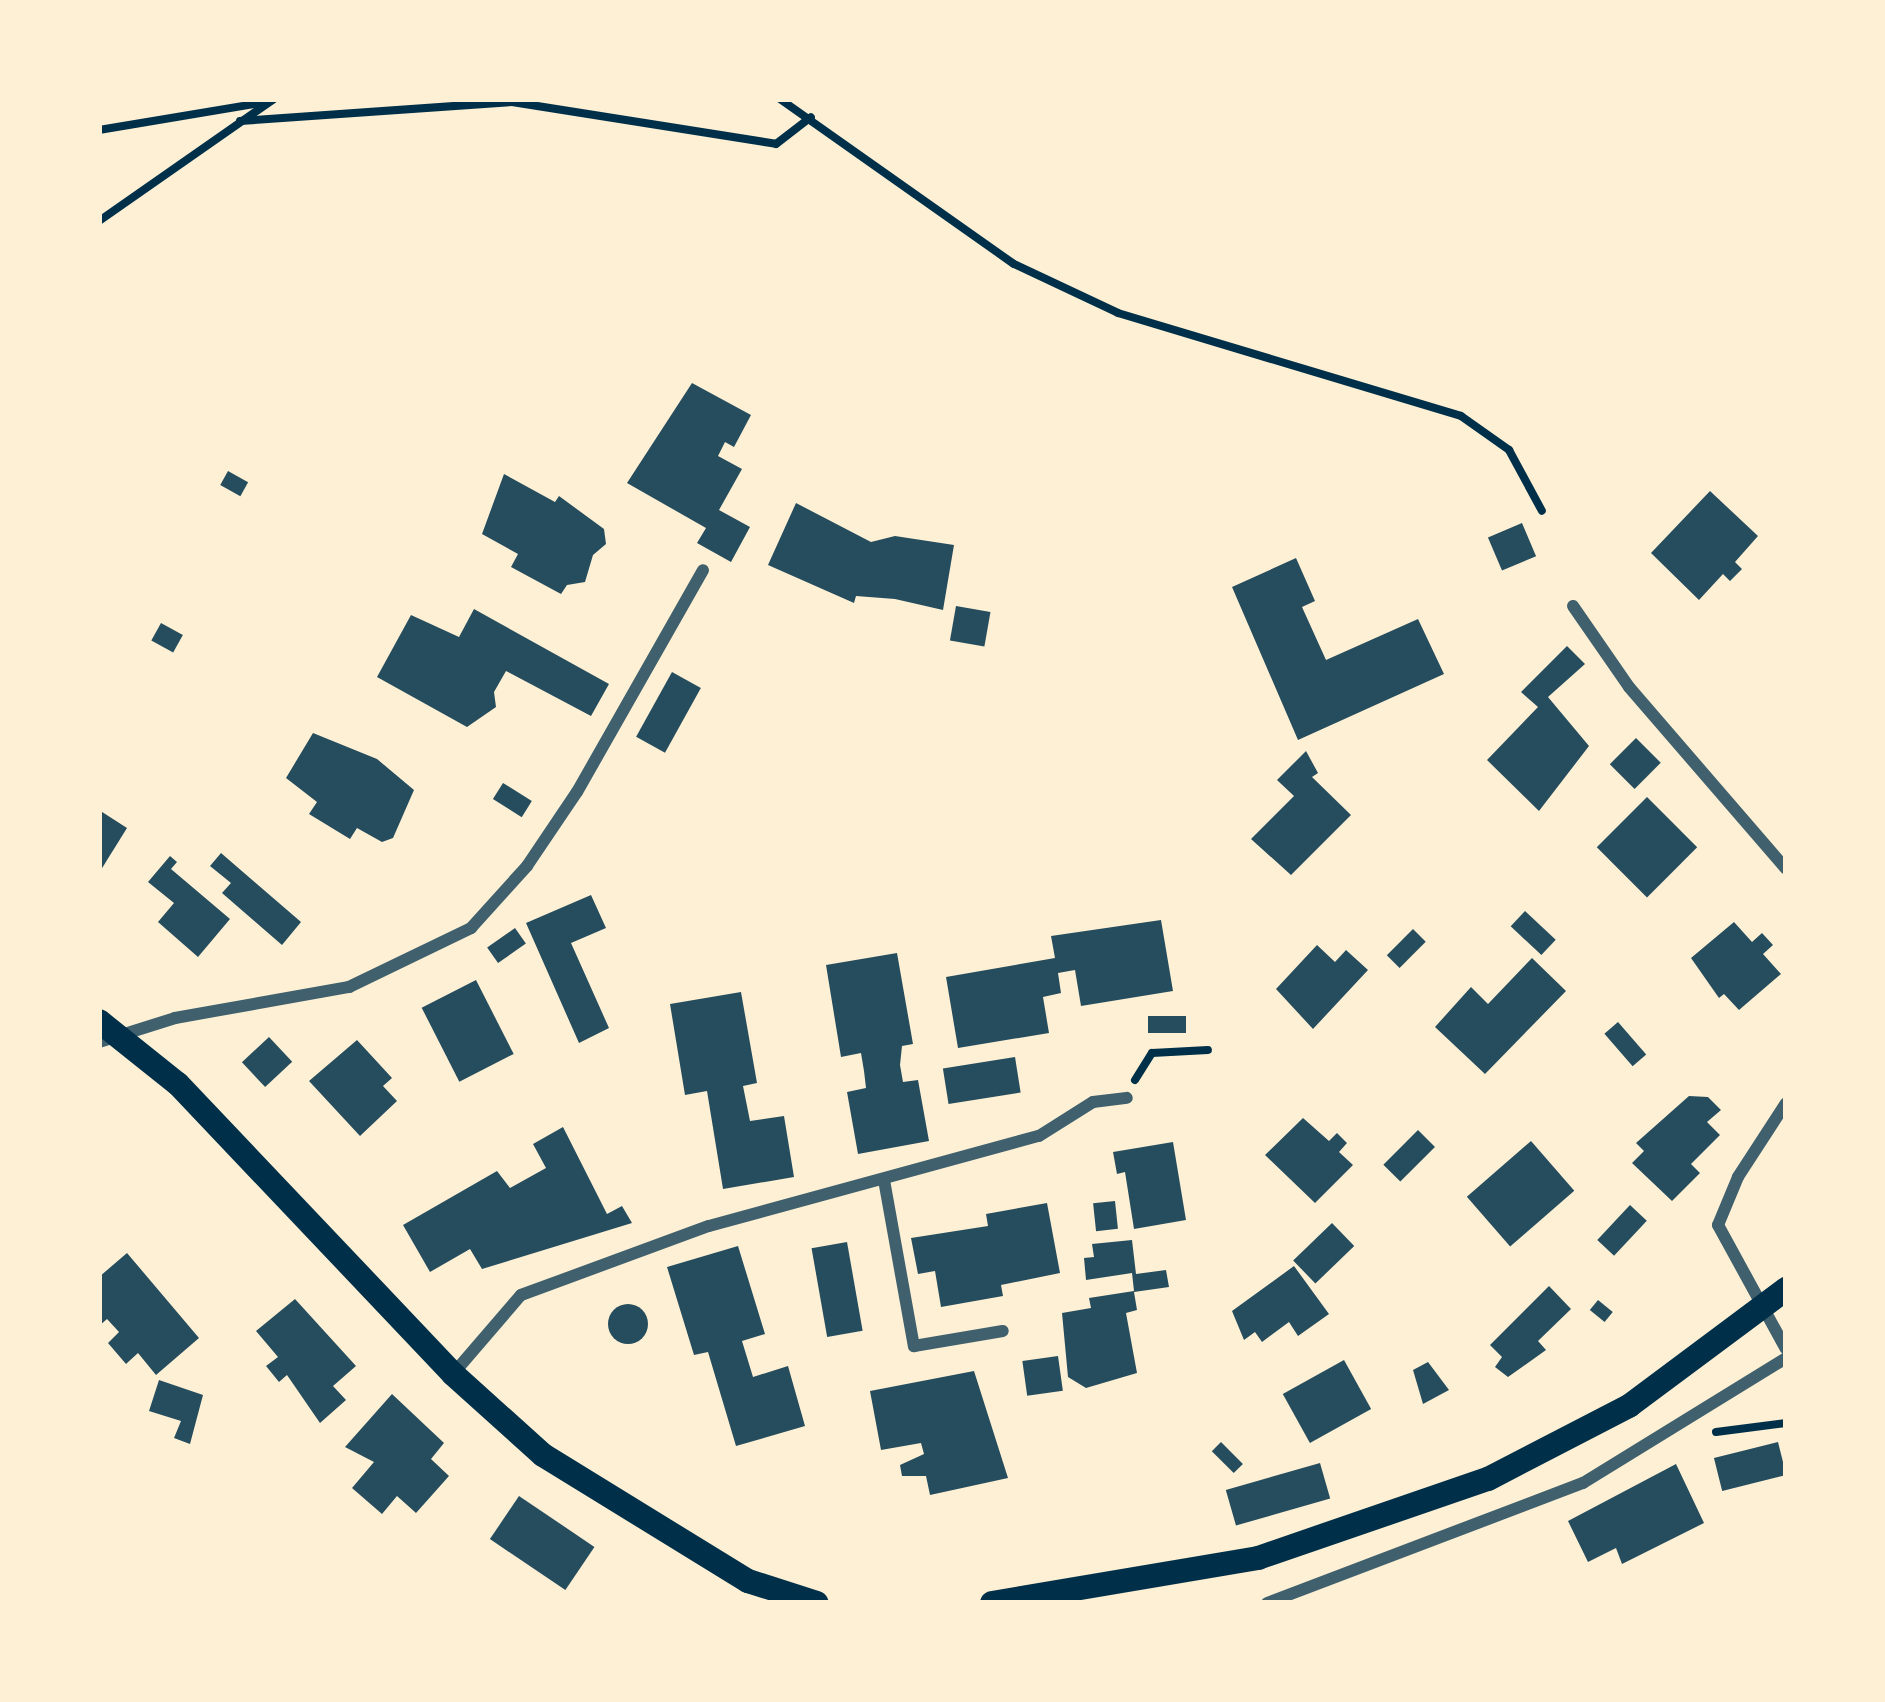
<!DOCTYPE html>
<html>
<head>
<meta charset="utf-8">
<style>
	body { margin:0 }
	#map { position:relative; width:1885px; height:1702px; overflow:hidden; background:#fdf0d5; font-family:"Public Sans",sans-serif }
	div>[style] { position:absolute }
	.building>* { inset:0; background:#264d5e; transform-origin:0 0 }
	.round { border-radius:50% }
	.path>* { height:8px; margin:-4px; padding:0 4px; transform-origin:4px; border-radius:4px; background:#003049 }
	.minor>* { height:12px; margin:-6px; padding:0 6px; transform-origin:6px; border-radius:6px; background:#3f606c }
	.secondary>* { height:24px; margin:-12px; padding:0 12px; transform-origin:12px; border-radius:12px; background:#003049 }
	span { translate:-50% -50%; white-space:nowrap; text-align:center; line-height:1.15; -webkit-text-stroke:9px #fdf0d5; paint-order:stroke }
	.frame { position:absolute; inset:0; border:102px solid #fdf0d5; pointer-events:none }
</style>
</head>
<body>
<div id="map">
	<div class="building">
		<div style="clip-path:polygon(692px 383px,751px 415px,734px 447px,725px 442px,718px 456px,742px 469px,719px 510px,750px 527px,731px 562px,697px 543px,706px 528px,627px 483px)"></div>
		<div style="left:228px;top:471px;width:23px;height:16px;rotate:29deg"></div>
		<div style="clip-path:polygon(504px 474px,555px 502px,559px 496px,604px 529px,606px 544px,593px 555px,585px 582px,567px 585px,561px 594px,511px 567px,518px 554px,482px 534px)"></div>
		<div style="clip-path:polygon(1710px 491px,1758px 536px,1735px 562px,1742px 569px,1730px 581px,1723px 574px,1699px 600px,1651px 553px)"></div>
		<div style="clip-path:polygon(796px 503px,871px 542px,895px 536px,954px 545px,943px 610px,895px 599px,856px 596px,854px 603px,768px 565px)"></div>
		<div style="left:1522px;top:523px;width:36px;height:37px;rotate:67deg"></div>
		<div style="clip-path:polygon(1296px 558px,1315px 601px,1302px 607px,1326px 660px,1418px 619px,1444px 674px,1298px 740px,1232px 587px)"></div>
		<div style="left:956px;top:606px;width:35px;height:35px;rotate:10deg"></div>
		<div style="clip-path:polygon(474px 609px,609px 684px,591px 716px,506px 671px,494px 692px,496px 707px,467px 727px,377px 677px,411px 615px,459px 637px)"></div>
		<div style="left:161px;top:623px;width:25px;height:20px;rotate:29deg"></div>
		<div style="clip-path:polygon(1567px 646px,1585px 664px,1548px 697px,1589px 746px,1539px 811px,1487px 760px,1538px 707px,1521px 692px)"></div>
		<div style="left:672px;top:672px;width:33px;height:74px;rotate:29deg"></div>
		<div style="clip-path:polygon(313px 733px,377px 759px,414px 790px,393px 838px,382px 842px,357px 828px,350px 839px,309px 814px,317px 802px,286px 778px)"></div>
		<div style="left:1636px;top:738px;width:35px;height:37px;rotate:45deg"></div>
		<div style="clip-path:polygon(1306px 751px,1318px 773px,1312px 777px,1351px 815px,1291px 875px,1251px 839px,1294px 796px,1277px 780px)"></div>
		<div style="left:503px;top:783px;width:34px;height:19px;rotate:32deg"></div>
		<div style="left:1647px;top:797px;width:71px;height:71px;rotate:45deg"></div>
		<div style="clip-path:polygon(99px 810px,127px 828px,99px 873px)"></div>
		<div style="clip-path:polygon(221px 853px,301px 922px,282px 945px,222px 893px,231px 883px,210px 866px)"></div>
		<div style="clip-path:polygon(170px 856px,177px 862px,171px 869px,230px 919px,198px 957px,158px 922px,174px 903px,148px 882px)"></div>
		<div style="clip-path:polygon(591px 895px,606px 928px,571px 943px,609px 1028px,579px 1043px,526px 923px)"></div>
		<div style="left:1525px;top:911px;width:42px;height:21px;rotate:43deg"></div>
		<div style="clip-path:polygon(1161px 920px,1173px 991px,1081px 1006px,1075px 970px,1058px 973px,1061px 993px,1043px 997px,1049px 1033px,958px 1048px,946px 977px,1055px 958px,1051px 936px)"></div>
		<div style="clip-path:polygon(1734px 922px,1752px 942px,1762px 933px,1773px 945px,1763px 954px,1781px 974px,1739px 1010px,1724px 994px,1719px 998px,1691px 958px)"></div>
		<div style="left:515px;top:928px;width:19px;height:34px;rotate:55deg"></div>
		<div style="left:1413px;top:929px;width:18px;height:37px;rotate:45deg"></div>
		<div style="clip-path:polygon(1317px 945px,1335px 962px,1346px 950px,1368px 970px,1313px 1029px,1276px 989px)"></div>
		<div style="clip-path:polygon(897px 953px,913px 1044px,902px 1046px,900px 1065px,903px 1082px,918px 1080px,929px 1141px,858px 1154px,847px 1092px,866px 1088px,864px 1071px,861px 1053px,841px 1057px,826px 965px)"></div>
		<div style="clip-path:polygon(1532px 958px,1566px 991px,1485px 1074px,1435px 1027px,1471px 987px,1488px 1004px)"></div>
		<div style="left:476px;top:980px;width:83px;height:61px;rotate:63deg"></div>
		<div style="clip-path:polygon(741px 992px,757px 1083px,743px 1086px,750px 1121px,784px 1116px,794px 1177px,723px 1189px,707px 1091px,685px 1095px,670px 1004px)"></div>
		<div style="left:1186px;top:1016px;width:17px;height:38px;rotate:90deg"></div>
		<div style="left:1618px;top:1022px;width:43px;height:18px;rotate:49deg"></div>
		<div style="left:269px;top:1037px;width:34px;height:37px;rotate:47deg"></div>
		<div style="clip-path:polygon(357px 1040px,392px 1078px,383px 1086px,397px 1101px,360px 1136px,309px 1081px)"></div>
		<div style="left:1015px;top:1057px;width:36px;height:73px;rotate:81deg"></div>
		<div style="clip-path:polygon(1689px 1096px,1708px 1097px,1721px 1110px,1707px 1122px,1720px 1135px,1691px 1164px,1700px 1173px,1672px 1201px,1632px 1163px,1644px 1151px,1636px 1143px)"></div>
		<div style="clip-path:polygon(1303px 1118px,1329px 1141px,1337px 1133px,1347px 1143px,1339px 1152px,1353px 1165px,1315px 1203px,1265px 1155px)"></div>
		<div style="clip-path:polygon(563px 1127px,607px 1214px,622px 1206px,632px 1223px,482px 1269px,470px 1249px,430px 1272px,403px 1225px,497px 1171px,510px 1188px,546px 1168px,533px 1144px)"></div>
		<div style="left:1418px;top:1130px;width:24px;height:49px;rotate:45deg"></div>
		<div style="left:1531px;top:1141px;width:66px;height:85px;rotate:49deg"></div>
		<div style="clip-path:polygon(1173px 1142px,1186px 1220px,1134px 1229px,1125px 1172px,1117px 1174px,1113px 1152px)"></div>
		<div style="left:1115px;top:1201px;width:28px;height:22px;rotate:84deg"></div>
		<div style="clip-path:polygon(1047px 1203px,1060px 1273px,1001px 1285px,1003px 1296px,941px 1307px,935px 1271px,918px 1274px,911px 1238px,988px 1226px,986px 1214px)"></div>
		<div style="left:1630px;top:1205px;width:23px;height:48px;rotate:43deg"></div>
		<div style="left:1332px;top:1223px;width:32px;height:54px;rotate:46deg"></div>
		<div style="clip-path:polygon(1132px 1240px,1136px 1274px,1166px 1270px,1169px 1287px,1134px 1292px,1137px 1310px,1126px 1313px,1137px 1373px,1086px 1388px,1068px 1377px,1062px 1313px,1091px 1308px,1089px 1298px,1134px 1291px,1132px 1273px,1086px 1280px,1084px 1258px,1094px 1257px,1092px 1244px)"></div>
		<div style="left:847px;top:1242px;width:90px;height:36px;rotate:80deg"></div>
		<div style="clip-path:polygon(738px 1246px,765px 1334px,742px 1341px,753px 1377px,788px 1366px,805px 1426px,736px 1446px,708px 1352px,694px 1355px,667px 1267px)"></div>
		<div style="clip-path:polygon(127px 1253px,199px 1338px,156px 1375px,138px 1353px,126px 1364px,108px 1343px,119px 1332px,107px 1319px,99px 1326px,99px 1277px)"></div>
		<div style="clip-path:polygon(1294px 1266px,1329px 1314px,1298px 1336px,1289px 1322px,1262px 1342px,1255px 1332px,1244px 1340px,1232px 1311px)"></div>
		<div style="clip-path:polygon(1549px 1286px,1571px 1309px,1538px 1341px,1546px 1350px,1508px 1377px,1495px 1367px,1502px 1357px,1490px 1345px)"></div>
		<div style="clip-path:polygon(295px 1299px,356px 1366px,333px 1386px,346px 1400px,320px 1423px,287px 1375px,279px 1382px,266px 1366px,278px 1357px,256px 1331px)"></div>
		<div style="left:1598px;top:1300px;width:19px;height:13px;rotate:39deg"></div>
		<div class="round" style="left:608px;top:1304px;width:40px;height:40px"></div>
		<div style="left:1058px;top:1356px;width:35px;height:36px;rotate:82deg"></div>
		<div style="left:1344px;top:1360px;width:56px;height:70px;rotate:61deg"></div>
		<div style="clip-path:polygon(1428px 1362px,1449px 1390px,1423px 1404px,1413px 1370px)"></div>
		<div style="clip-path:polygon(974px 1371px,1008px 1478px,930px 1495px,926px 1476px,902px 1476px,900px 1465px,924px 1454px,921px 1443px,881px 1450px,870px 1391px)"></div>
		<div style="clip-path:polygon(159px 1380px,203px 1395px,190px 1444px,174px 1438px,181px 1421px,149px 1411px)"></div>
		<div style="clip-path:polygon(392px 1394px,444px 1443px,431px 1459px,449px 1476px,416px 1513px,397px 1496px,382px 1514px,352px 1488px,374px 1462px,345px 1447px)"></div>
		<div style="left:1221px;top:1442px;width:31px;height:13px;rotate:45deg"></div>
		<div style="left:1778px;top:1442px;width:34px;height:66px;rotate:76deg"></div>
		<div style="left:1320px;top:1463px;width:37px;height:98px;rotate:74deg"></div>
		<div style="clip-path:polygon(1676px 1464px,1704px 1523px,1622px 1564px,1616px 1548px,1588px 1562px,1568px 1521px)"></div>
		<div style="left:519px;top:1496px;width:91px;height:52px;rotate:34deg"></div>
	</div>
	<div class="path">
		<div style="left:780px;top:99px;width:286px;rotate:35.2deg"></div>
		<div style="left:1014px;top:264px;width:115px;rotate:25.2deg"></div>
		<div style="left:1118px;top:313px;width:358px;rotate:16.7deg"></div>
		<div style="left:1461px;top:416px;width:59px;rotate:35.3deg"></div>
		<div style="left:1509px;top:450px;width:69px;rotate:61.6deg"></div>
		<div style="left:240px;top:121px;width:273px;rotate:-4deg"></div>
		<div style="left:512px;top:102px;width:267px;rotate:9deg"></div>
		<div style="left:776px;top:144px;width:44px;rotate:-37.6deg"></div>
		<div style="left:99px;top:130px;width:164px;rotate:-9.5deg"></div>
		<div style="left:99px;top:221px;width:213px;rotate:-34.9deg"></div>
		<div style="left:1135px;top:1080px;width:32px;rotate:-58deg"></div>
		<div style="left:1152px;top:1053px;width:56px;rotate:-3.1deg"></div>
		<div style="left:1716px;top:1432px;width:71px;rotate:-7.3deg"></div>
	</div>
	<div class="minor">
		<div style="left:1573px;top:606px;width:98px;rotate:55.3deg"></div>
		<div style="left:1629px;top:687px;width:240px;rotate:49.2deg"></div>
		<div style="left:99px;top:1042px;width:80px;rotate:-17.5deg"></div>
		<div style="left:175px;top:1018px;width:177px;rotate:-10.1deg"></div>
		<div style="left:349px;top:987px;width:136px;rotate:-25.8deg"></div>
		<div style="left:471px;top:928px;width:84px;rotate:-47.9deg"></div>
		<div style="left:527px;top:866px;width:89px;rotate:-56deg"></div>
		<div style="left:577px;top:792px;width:255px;rotate:-60.4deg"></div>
		<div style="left:1786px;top:1103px;width:88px;rotate:123deg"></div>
		<div style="left:1738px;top:1177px;width:52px;rotate:112.6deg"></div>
		<div style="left:1718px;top:1225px;width:141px;rotate:61.3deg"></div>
		<div style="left:884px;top:1180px;width:169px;rotate:79.8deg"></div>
		<div style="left:914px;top:1346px;width:90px;rotate:-9.6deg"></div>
		<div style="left:453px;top:1374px;width:104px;rotate:-49.3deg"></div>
		<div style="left:521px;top:1295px;width:200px;rotate:-20.2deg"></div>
		<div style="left:709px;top:1226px;width:342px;rotate:-15.3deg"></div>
		<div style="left:1039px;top:1136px;width:64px;rotate:-32.2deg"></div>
		<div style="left:1093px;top:1102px;width:34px;rotate:-7deg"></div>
		<div style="left:1267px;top:1603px;width:338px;rotate:-20.8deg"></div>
		<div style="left:1583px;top:1483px;width:238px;rotate:-31.6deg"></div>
	</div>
	<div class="secondary">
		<div style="left:99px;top:1021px;width:101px;rotate:38.6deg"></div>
		<div style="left:178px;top:1084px;width:400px;rotate:46.5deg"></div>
		<div style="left:453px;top:1374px;width:121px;rotate:42deg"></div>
		<div style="left:543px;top:1455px;width:241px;rotate:31.6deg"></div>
		<div style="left:748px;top:1581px;width:72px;rotate:17.7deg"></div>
		<div style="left:992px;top:1603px;width:270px;rotate:-9.6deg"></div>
		<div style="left:1258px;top:1558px;width:243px;rotate:-19deg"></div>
		<div style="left:1488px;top:1479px;width:159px;rotate:-27.4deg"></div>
		<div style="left:1629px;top:1406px;width:196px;rotate:-36.7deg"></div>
	</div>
	<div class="frame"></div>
</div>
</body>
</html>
